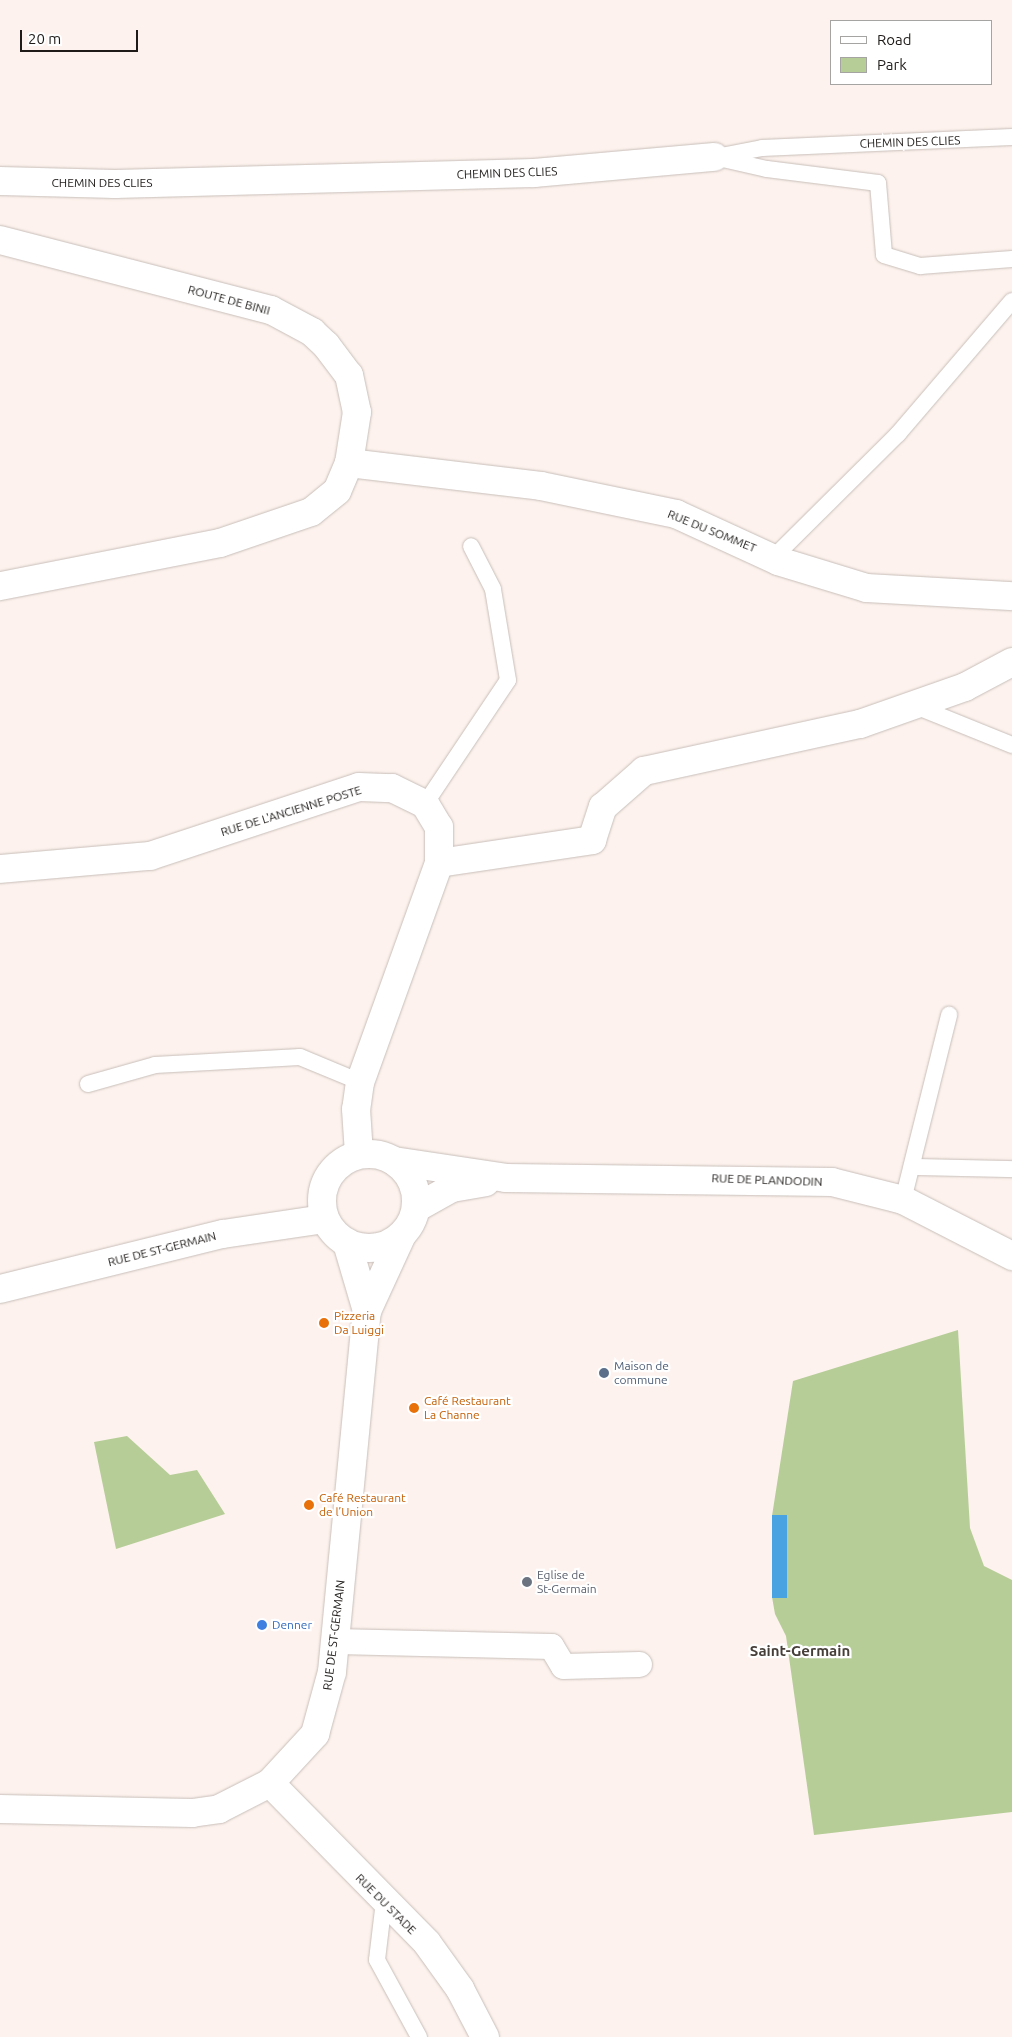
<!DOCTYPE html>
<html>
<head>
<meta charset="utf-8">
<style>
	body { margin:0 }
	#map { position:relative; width:1012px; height:2037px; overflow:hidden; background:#fdf2ed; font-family:Ubuntu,sans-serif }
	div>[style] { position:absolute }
	.green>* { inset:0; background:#b6cd98 }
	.water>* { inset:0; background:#49a3e1; transform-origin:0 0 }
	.roads { filter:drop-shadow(0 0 1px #c8beb9) drop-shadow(0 0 1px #c8beb9) }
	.service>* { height:16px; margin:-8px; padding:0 8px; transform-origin:8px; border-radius:8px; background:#fff }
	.pedestrian>* { height:25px; margin:-12.5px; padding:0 12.5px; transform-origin:12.5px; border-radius:12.5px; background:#fff }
	.minor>* { height:28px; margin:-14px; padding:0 14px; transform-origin:14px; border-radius:14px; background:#fff }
	.tertiary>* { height:28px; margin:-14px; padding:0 14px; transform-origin:14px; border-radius:14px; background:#fff }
	.tertiary>.ring { margin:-14px; padding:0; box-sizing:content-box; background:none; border:28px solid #fff; border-radius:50% }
	.dots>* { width:14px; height:14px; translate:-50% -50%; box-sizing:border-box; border:2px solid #fff; border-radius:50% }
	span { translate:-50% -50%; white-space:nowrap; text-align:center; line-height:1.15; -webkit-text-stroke:4.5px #fff; paint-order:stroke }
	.street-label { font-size:12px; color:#1e1b19 }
	.food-label { font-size:12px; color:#c56008 }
	.left { translate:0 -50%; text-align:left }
	.service-label { font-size:12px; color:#4e5e75 }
	.worship-label { font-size:12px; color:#5b616d }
	.shop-label { font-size:12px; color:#366cbe }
	.quarter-label { font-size:15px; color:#463e39; font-weight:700 }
	.legend { position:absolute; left:830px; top:20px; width:162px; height:65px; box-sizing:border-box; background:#fff; border:1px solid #a5a4a3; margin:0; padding:6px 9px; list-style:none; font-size:15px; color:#1e1b19 }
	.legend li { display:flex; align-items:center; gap:10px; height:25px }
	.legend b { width:25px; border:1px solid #a5a4a3 }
	.scale { position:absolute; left:20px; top:30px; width:118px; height:22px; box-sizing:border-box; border:2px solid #1e1b19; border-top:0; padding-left:6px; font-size:15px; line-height:18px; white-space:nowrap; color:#1e1b19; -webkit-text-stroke:4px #fff; paint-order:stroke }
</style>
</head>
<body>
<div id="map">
	<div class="green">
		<div style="clip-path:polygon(958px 1330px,970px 1528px,984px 1566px,1012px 1580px,1012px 1812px,814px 1835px,786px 1636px,775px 1614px,772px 1597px,772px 1516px,793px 1381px)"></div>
		<div style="clip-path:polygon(127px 1436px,170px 1475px,197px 1470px,225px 1514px,116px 1549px,94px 1442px)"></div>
	</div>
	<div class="water">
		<div style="left:787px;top:1515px;width:83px;height:15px;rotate:90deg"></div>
	</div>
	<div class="roads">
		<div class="service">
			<div style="left:721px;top:156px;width:42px;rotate:-11deg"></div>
			<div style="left:762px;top:148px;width:250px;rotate:-2.5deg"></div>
			<div style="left:714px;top:157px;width:54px;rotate:12.8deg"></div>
			<div style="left:767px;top:169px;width:112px;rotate:7.2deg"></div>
			<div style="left:878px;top:183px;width:72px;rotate:85.2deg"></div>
			<div style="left:884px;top:255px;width:38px;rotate:17deg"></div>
			<div style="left:920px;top:266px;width:92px;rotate:-4.4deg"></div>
			<div style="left:774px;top:557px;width:175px;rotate:-44.8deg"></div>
			<div style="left:898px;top:434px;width:175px;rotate:-49.4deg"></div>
			<div style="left:913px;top:705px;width:107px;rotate:22deg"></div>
			<div style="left:425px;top:804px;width:149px;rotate:-56.2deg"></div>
			<div style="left:508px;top:680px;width:92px;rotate:-99.4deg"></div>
			<div style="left:493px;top:589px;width:48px;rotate:-117.1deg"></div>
			<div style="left:88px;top:1084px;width:70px;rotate:-15.8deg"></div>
			<div style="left:155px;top:1065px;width:145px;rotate:-3.2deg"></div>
			<div style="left:300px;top:1057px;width:65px;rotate:22.6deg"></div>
			<div style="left:913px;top:1167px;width:99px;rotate:1.2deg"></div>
			<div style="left:903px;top:1200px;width:191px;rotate:-76deg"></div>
			<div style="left:384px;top:1901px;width:59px;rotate:96.8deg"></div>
			<div style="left:377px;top:1960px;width:88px;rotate:61.4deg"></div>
		</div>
		<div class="pedestrian">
			<div style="left:335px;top:1641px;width:216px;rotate:1.3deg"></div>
			<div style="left:551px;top:1646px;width:23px;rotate:59deg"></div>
			<div style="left:563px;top:1666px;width:76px;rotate:-1.5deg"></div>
		</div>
		<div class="minor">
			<div style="left:0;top:181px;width:115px;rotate:1.5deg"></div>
			<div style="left:115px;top:184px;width:419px;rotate:-1.5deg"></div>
			<div style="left:534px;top:173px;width:181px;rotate:-5.1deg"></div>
			<div style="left:349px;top:463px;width:193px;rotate:6.8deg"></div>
			<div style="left:541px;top:486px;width:138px;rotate:11.7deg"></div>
			<div style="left:676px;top:514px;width:112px;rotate:24.7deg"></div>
			<div style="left:778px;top:561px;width:93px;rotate:16.9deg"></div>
			<div style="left:867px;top:588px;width:145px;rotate:3.2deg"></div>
			<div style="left:439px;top:863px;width:155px;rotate:-8.5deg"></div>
			<div style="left:592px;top:840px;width:35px;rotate:-72deg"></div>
			<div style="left:603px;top:807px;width:55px;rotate:-41.3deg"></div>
			<div style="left:644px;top:771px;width:221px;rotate:-12.3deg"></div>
			<div style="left:860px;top:724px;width:111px;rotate:-19.4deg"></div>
			<div style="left:965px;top:687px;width:53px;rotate:-28deg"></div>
			<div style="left:270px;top:1783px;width:224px;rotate:45.5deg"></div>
			<div style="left:427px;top:1943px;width:57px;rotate:54.3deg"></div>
			<div style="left:460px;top:1989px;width:54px;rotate:62.5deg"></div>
		</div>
		<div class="tertiary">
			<div style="left:0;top:240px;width:280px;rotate:14.5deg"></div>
			<div style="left:271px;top:310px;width:47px;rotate:28.2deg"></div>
			<div style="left:312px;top:332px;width:19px;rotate:43deg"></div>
			<div style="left:326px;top:345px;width:38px;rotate:53deg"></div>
			<div style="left:349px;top:375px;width:38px;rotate:78deg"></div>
			<div style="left:357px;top:412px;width:52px;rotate:98.9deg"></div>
			<div style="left:349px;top:463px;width:30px;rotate:113deg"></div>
			<div style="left:337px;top:491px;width:33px;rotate:141deg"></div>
			<div style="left:311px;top:512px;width:96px;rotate:161.2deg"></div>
			<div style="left:220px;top:543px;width:224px;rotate:168.9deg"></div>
			<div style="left:0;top:869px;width:151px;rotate:-5deg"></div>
			<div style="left:150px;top:856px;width:220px;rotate:-18.3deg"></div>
			<div style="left:359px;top:787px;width:33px;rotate:2deg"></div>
			<div style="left:392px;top:788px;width:37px;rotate:26deg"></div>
			<div style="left:425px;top:804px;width:27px;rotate:59deg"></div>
			<div style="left:439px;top:827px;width:36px;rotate:90deg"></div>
			<div style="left:439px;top:863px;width:233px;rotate:109.8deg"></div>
			<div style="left:360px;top:1082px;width:27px;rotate:98deg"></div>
			<div style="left:356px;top:1109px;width:45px;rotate:86.2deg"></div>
			<div class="ring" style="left:322px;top:1154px;width:66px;height:66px"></div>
			<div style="left:394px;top:1161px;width:113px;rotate:8.6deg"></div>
			<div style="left:506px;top:1178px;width:326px;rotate:0.7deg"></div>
			<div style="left:832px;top:1182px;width:73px;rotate:14.2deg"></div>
			<div style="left:903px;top:1200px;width:123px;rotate:27.2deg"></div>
			<div style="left:416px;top:1208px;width:41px;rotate:-29.1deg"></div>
			<div style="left:452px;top:1188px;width:34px;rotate:-10deg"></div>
			<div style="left:347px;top:1243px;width:71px;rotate:73.6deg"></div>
			<div style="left:0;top:1289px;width:230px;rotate:-13.9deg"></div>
			<div style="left:223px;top:1234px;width:103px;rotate:-8.4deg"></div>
			<div style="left:0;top:1809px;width:192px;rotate:1.2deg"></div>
			<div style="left:192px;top:1813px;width:27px;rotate:-8deg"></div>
			<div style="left:219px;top:1809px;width:57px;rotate:-27deg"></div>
			<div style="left:270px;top:1783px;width:67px;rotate:-47.4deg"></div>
			<div style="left:315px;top:1734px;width:64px;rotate:-74.7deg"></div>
			<div style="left:332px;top:1672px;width:363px;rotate:-84.5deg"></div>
			<div style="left:367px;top:1311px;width:84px;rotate:-65.3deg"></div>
		</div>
	</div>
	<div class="dots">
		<div style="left:324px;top:1323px;background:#e8710a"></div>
		<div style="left:604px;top:1373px;background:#5c6f8a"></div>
		<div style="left:414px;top:1408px;background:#e8710a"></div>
		<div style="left:309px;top:1505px;background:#e8710a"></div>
		<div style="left:527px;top:1582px;background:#6b7280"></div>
		<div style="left:262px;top:1625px;background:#3f7fe0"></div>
	</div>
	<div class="street-label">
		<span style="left:910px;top:142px;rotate:-2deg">CHEMIN DES CLIES</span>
		<span style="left:507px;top:173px;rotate:-2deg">CHEMIN DES CLIES</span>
		<span style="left:102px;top:183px">CHEMIN DES CLIES</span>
		<span style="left:229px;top:300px;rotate:15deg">ROUTE DE BINII</span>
		<span style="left:712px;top:531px;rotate:22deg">RUE DU SOMMET</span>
		<span style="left:291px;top:811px;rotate:-17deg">RUE DE L'ANCIENNE POSTE</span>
		<span style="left:767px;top:1180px;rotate:2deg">RUE DE PLANDODIN</span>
		<span style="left:162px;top:1249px;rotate:-14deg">RUE DE ST-GERMAIN</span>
		<span style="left:334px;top:1635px;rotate:-83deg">RUE DE ST-GERMAIN</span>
		<span style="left:386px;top:1904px;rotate:45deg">RUE DU STADE</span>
	</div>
	<div class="food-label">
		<span class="left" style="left:334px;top:1323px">Pizzeria<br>Da Luiggi</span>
		<span class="left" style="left:424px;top:1408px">Café Restaurant<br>La Channe</span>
		<span class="left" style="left:319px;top:1505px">Café Restaurant<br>de l’Union</span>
	</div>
	<div class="service-label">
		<span class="left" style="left:614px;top:1373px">Maison de<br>commune</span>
	</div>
	<div class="worship-label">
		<span class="left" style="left:537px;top:1582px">Eglise de<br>St-Germain</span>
	</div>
	<div class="shop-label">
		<span class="left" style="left:272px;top:1625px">Denner</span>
	</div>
	<div class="quarter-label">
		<span style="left:800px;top:1651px">Saint-Germain</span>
	</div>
	<ul class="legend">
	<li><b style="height:6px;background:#fff"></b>Road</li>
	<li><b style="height:14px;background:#b6cd98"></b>Park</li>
	</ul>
	<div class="scale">20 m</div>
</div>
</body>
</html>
